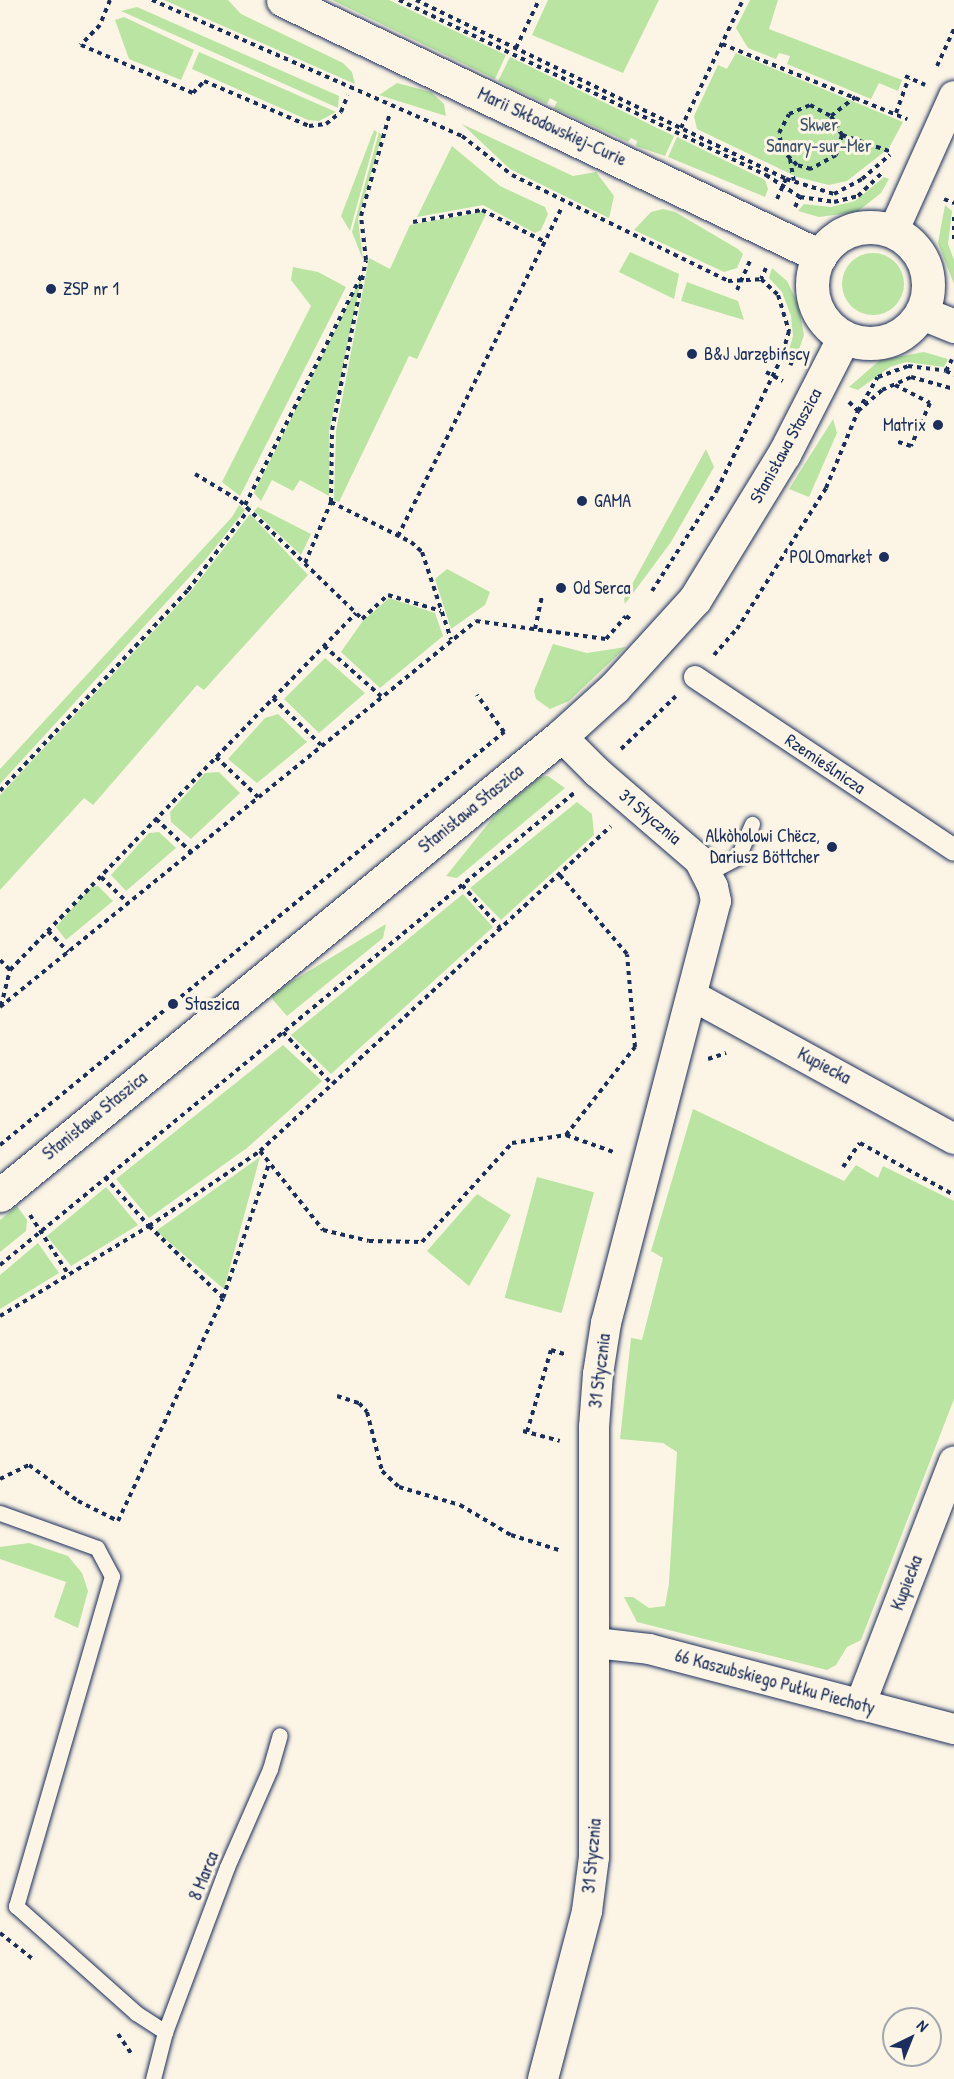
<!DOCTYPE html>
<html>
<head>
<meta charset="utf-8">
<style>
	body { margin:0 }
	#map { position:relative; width:954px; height:2079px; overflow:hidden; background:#fcf5e5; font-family:"Patrick Hand",sans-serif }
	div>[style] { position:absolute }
	.green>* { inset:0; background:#b9e4a1; transform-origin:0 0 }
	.round { border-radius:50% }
	.path>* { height:4px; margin-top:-2px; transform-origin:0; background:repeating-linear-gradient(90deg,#1b2f5e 0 4.5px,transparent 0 9px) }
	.roads { filter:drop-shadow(0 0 2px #1b2f5e) drop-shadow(0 0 2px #1b2f5e) }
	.service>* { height:15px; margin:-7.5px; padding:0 7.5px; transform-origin:7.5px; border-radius:7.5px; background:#fcf5e5 }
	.pedestrian>* { height:22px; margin:-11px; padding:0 11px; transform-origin:11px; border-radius:11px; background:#fcf5e5 }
	.minor>* { height:30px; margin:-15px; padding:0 15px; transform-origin:15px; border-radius:15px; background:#fcf5e5 }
	.tertiary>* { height:33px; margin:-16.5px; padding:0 16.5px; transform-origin:16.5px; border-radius:16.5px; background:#fcf5e5 }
	.tertiary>.ring { margin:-16.5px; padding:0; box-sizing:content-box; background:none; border:33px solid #fcf5e5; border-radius:50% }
	.dots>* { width:16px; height:16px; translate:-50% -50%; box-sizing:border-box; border:3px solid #fcf5e5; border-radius:50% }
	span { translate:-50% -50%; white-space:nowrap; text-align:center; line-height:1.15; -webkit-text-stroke:6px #fcf5e5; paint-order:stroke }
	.park-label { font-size:18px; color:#3b536b }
	.street-label { font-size:18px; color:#1b2f5e }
	.poi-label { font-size:18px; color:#1b2f5e }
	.left { translate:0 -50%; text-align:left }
	.right { translate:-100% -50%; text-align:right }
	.north { position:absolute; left:882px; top:2007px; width:60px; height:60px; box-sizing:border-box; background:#fcf5e5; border:2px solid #a2a6af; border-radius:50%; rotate:43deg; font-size:16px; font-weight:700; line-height:24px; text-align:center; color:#1b2f5e }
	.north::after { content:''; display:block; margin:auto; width:21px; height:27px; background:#1b2f5e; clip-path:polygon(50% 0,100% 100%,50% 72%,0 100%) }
</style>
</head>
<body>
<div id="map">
	<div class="green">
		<div style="clip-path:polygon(164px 0,228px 0,241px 14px,343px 63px,352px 72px,355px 84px)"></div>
		<div style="clip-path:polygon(332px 0,389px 0,506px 55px,495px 79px)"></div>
		<div style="clip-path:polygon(548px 0,659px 0,623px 73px,532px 35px)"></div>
		<div style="clip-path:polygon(750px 0,778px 0,769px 29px,902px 80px,898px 91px,879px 83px,871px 99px,787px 64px,790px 56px,779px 53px,776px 59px,748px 48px,736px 28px)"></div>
		<div style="clip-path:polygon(137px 7px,339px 96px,338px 108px,121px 11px)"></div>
		<div style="clip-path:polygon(124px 17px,194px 50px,181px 80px,129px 59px,115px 20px)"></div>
		<div style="clip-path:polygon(199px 52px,336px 112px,319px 121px,308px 120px,192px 69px)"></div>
		<div style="clip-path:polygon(736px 53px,903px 122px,889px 148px,847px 181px,829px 185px,797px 177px,697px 129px,694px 116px,718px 65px,727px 69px)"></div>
		<div style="clip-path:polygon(510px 57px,674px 136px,665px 156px,636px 146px,637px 141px,631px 138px,628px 142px,554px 108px,557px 102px,550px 98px,547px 104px,498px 81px)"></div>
		<div style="clip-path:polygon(397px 83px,431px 92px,444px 104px,446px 116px,379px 95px)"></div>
		<div style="clip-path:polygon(462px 124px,573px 176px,596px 172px,614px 196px,609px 218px,510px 169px)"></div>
		<div style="clip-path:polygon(374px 130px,377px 132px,350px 231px,341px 216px)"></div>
		<div style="clip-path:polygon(379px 132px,382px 136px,358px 219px,363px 260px,352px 232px)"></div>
		<div style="clip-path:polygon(677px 137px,765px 180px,768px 189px,765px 197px,668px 157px)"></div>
		<div style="clip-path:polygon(452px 146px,500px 186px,545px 207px,548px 214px,541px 230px,535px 233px,483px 205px,417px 217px)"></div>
		<div style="clip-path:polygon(884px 177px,889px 179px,881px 193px,857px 212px,819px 217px,798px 211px,804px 204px,831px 207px,855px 201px)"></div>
		<div style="clip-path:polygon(945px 205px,952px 211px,948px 244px,954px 260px,954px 284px,938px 243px)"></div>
		<div style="clip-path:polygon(663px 209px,675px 212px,738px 249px,743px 254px,737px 268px,724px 272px,634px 230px,651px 212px)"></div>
		<div style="clip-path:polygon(482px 212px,486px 214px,417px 359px,409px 356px,339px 502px,334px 500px,336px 431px,369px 258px,390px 269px,410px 225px)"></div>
		<div style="clip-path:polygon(630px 252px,679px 274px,674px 299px,619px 272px)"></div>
		<div class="round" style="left:842px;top:253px;width:62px;height:62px"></div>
		<div style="clip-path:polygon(293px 267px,318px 272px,346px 287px,240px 496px,222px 482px,311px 306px,291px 280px)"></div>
		<div style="clip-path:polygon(772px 268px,787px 281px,798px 304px,804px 335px,795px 361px,788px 354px,793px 336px,791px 316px,782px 292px,769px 278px)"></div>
		<div style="clip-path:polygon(362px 276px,329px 431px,329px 496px,300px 480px,293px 491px,272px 480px,261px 501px,254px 493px)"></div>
		<div style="clip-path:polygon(687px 282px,738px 301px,744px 320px,681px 301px)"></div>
		<div style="clip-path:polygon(924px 352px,948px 359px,944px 367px,906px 362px,890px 367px,858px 390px,849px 387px,880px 360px)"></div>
		<div style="clip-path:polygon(833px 419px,837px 433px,809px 497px,789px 489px)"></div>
		<div style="clip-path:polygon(706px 449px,714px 467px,671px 542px,625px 604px,624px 599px)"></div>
		<div style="clip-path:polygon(239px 505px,245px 510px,205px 560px,0 784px,0 769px,232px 517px)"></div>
		<div style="clip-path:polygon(258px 507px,311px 534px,301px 555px,254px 511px)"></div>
		<div style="clip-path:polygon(250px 514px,308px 575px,204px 690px,197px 685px,93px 805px,84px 798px,0 890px,0 795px,191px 591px)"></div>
		<div style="clip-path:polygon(447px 569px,490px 592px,485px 605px,451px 629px,435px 579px)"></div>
		<div style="clip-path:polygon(389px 598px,435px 613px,443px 636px,380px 688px,341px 652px,362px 622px)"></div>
		<div style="clip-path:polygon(553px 644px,587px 653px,626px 647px,569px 701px,550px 709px,536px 699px,534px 691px)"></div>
		<div style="clip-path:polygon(325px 658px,365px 693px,319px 733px,284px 699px)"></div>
		<div style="clip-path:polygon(278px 714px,307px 742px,257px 783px,228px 759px,265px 718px)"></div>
		<div style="clip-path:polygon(219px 772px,240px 793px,191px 839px,171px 822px,170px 812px,205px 773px)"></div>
		<div style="clip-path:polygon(548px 776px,565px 788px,457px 878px,446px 876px,496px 814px,540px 777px)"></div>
		<div style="clip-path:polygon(577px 802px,592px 814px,594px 835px,501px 920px,470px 888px)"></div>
		<div style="clip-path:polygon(159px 832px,176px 848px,126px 891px,111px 875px,149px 833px)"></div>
		<div style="clip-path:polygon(98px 886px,113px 901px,66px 940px,56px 927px,91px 887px)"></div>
		<div style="clip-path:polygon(463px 894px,493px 927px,331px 1074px,291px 1035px)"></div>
		<div style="clip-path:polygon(386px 924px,383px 938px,287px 1016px,273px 1000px,272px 996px,286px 985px)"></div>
		<div style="clip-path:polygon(283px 1045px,322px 1081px,247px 1148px,149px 1218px,116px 1179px)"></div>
		<div style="clip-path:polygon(693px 1109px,844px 1181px,856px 1165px,878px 1178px,883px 1166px,954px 1201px,954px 1399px,861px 1640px,847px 1647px,836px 1665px,827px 1670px,637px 1622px,624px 1597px,633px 1597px,649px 1608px,665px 1606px,669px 1583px,677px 1452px,663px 1443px,620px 1439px,631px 1338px,642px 1340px,663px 1258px,651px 1251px)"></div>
		<div style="clip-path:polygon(260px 1157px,224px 1289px,156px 1231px)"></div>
		<div style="left:537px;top:1177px;width:59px;height:125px;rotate:15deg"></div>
		<div style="clip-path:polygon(106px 1187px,138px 1225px,71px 1266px,47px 1236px)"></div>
		<div style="clip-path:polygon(477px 1194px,511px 1215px,469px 1286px,427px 1251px)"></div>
		<div style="clip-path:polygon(17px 1206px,27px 1220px,26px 1231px,0 1252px,0 1220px)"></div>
		<div style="clip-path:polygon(38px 1243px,59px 1273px,0 1309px,0 1275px)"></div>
		<div style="clip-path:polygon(29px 1543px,68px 1556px,82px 1573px,88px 1591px,78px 1628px,54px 1617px,66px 1582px,0 1559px,0 1547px)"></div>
	</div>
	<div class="path">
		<div style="left:110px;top:0;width:27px;rotate:112deg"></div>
		<div style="left:100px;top:25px;width:28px;rotate:134deg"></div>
		<div style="left:81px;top:45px;width:122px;rotate:23.2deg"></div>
		<div style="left:193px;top:93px;width:16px;rotate:-47deg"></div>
		<div style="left:204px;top:81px;width:114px;rotate:23.2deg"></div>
		<div style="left:309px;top:126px;width:17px;rotate:-7deg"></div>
		<div style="left:326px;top:124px;width:19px;rotate:-39deg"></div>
		<div style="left:341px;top:112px;width:18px;rotate:-68deg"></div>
		<div style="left:152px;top:0;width:339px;rotate:23.7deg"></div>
		<div style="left:462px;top:136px;width:63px;rotate:38deg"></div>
		<div style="left:512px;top:175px;width:241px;rotate:26.1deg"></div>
		<div style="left:728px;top:281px;width:33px;rotate:-3deg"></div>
		<div style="left:399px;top:0;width:407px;rotate:25.5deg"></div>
		<div style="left:766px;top:175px;width:40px;rotate:32.9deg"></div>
		<div style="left:416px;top:0;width:411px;rotate:25.8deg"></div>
		<div style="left:722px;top:44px;width:200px;rotate:22.1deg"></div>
		<div style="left:516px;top:48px;width:53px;rotate:-64.4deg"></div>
		<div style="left:937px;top:66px;width:41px;rotate:-65.3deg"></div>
		<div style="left:905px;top:76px;width:22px;rotate:24deg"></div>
		<div style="left:896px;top:113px;width:37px;rotate:-70deg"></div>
		<div style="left:831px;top:116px;width:31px;rotate:-38deg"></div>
		<div style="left:681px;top:128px;width:142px;rotate:-64.2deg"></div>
		<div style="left:842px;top:135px;width:21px;rotate:107deg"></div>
		<div style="left:836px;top:155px;width:29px;rotate:151deg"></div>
		<div style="left:811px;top:169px;width:15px;rotate:-164deg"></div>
		<div style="left:797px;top:165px;width:20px;rotate:-135deg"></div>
		<div style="left:783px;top:151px;width:18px;rotate:-103deg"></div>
		<div style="left:779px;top:133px;width:21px;rotate:-62deg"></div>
		<div style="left:789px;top:114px;width:23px;rotate:-23deg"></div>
		<div style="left:810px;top:105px;width:24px;rotate:28deg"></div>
		<div style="left:831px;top:116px;width:22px;rotate:60deg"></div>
		<div style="left:842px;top:135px;width:53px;rotate:18.8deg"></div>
		<div style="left:790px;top:159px;width:22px;rotate:80deg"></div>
		<div style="left:777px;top:199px;width:22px;rotate:-66deg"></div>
		<div style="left:786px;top:179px;width:50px;rotate:17.4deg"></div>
		<div style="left:834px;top:194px;width:32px;rotate:-28deg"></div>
		<div style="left:862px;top:179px;width:37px;rotate:-41deg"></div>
		<div style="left:944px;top:199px;width:11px;rotate:22deg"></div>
		<div style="left:795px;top:207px;width:11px;rotate:-63deg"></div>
		<div style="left:800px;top:197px;width:34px;rotate:8deg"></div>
		<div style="left:834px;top:202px;width:25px;rotate:-14deg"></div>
		<div style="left:858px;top:196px;width:33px;rotate:-44deg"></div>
		<div style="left:954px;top:217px;width:26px;rotate:90deg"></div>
		<div style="left:413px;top:222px;width:70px;rotate:-9.9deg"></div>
		<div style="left:482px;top:210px;width:71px;rotate:26.9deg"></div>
		<div style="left:766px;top:268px;width:12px;rotate:114deg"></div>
		<div style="left:761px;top:279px;width:23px;rotate:43deg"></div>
		<div style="left:778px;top:295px;width:38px;rotate:73deg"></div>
		<div style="left:789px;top:331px;width:29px;rotate:106deg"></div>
		<div style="left:781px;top:359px;width:13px;rotate:23deg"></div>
		<div style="left:737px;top:290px;width:32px;rotate:-66deg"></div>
		<div style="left:946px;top:371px;width:9px;rotate:27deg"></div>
		<div style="left:766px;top:372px;width:19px;rotate:28deg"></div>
		<div style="left:895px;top:385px;width:39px;rotate:27deg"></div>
		<div style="left:930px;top:403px;width:47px;rotate:113.8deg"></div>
		<div style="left:911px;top:446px;width:16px;rotate:-162deg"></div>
		<div style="left:849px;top:402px;width:13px;rotate:45deg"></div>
		<div style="left:858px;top:411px;width:39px;rotate:-60deg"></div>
		<div style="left:878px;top:377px;width:32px;rotate:-20deg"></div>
		<div style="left:908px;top:366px;width:38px;rotate:7deg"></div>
		<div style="left:946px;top:371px;width:13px;rotate:-63deg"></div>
		<div style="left:195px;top:474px;width:52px;rotate:31deg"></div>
		<div style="left:240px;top:501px;width:170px;rotate:44deg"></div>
		<div style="left:362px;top:619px;width:35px;rotate:-43deg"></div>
		<div style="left:388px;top:595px;width:55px;rotate:16.8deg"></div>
		<div style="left:331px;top:502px;width:72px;rotate:-89.2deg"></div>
		<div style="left:332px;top:430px;width:173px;rotate:-78.7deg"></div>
		<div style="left:366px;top:260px;width:44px;rotate:-96.5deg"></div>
		<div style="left:361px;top:216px;width:107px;rotate:-74.3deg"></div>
		<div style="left:245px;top:505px;width:259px;rotate:-63.1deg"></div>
		<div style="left:398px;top:536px;width:365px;rotate:-63.5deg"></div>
		<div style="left:305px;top:563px;width:66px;rotate:-66.9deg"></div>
		<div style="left:331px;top:502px;width:89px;rotate:26.6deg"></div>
		<div style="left:411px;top:542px;width:15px;rotate:42deg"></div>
		<div style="left:422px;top:552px;width:92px;rotate:71.6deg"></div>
		<div style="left:652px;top:591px;width:120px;rotate:-57.2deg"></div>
		<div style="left:717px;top:490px;width:146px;rotate:-64deg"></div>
		<div style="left:535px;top:629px;width:33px;rotate:-78deg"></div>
		<div style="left:324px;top:646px;width:76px;rotate:41.3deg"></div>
		<div style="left:714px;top:655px;width:35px;rotate:-49deg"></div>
		<div style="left:737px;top:629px;width:167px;rotate:-57.7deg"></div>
		<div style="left:826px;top:488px;width:83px;rotate:-67.4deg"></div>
		<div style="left:858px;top:411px;width:32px;rotate:-41deg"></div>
		<div style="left:882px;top:390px;width:32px;rotate:-24deg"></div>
		<div style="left:911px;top:377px;width:45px;rotate:15.6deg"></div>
		<div style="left:273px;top:698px;width:67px;rotate:44.4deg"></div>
		<div style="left:621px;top:749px;width:76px;rotate:-43.9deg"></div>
		<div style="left:216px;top:757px;width:58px;rotate:43.6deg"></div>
		<div style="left:0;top:791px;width:275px;rotate:-46.9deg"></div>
		<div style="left:188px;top:590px;width:101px;rotate:-53deg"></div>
		<div style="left:156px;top:819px;width:48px;rotate:43.3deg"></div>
		<div style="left:101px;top:877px;width:37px;rotate:44deg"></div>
		<div style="left:462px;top:885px;width:57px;rotate:48.5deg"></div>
		<div style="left:48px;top:931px;width:29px;rotate:46deg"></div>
		<div style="left:0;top:960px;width:14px;rotate:45deg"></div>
		<div style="left:1px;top:1006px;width:37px;rotate:-76deg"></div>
		<div style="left:10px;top:970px;width:497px;rotate:-45.9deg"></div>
		<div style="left:0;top:1007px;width:613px;rotate:-39.04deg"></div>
		<div style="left:476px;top:621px;width:131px;rotate:7.9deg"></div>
		<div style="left:606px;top:639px;width:30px;rotate:-49deg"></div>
		<div style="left:626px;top:616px;width:5px;rotate:37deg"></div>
		<div style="left:283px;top:1032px;width:69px;rotate:46.8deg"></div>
		<div style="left:708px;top:1059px;width:19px;rotate:-18deg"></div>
		<div style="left:566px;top:1135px;width:53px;rotate:19.8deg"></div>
		<div style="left:0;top:1145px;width:652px;rotate:-39.33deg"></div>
		<div style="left:504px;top:732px;width:46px;rotate:-126.1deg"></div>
		<div style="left:260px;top:1151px;width:101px;rotate:51.4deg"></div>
		<div style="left:323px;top:1230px;width:47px;rotate:13.4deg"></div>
		<div style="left:369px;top:1241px;width:53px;rotate:1.1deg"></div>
		<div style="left:422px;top:1242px;width:134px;rotate:-47.7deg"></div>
		<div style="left:512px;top:1143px;width:55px;rotate:-8.4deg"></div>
		<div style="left:566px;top:1135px;width:112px;rotate:-51.9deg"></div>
		<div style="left:635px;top:1047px;width:93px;rotate:-94.9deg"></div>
		<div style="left:627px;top:954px;width:105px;rotate:-130.4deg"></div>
		<div style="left:843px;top:1167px;width:29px;rotate:-55deg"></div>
		<div style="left:860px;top:1143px;width:107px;rotate:29deg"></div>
		<div style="left:105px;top:1177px;width:66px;rotate:48.1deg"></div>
		<div style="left:149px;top:1226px;width:103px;rotate:44.2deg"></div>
		<div style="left:30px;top:1215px;width:72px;rotate:57deg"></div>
		<div style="left:0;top:1265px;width:743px;rotate:-39.43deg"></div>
		<div style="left:0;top:1316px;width:174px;rotate:-31.1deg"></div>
		<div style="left:149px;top:1226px;width:134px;rotate:-34deg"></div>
		<div style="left:260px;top:1151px;width:478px;rotate:-42.8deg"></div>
		<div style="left:337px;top:1396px;width:23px;rotate:18deg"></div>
		<div style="left:359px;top:1403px;width:12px;rotate:48deg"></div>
		<div style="left:367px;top:1412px;width:61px;rotate:75.7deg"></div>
		<div style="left:382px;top:1471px;width:23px;rotate:43deg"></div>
		<div style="left:399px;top:1487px;width:64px;rotate:16.4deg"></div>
		<div style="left:460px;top:1505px;width:59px;rotate:30.5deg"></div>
		<div style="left:511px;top:1535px;width:53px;rotate:17.4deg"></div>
		<div style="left:523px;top:1431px;width:38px;rotate:15deg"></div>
		<div style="left:527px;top:1432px;width:85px;rotate:-73.7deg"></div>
		<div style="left:551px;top:1350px;width:17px;rotate:17deg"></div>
		<div style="left:0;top:1479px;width:32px;rotate:-26deg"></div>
		<div style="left:29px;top:1465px;width:61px;rotate:36.3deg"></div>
		<div style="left:78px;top:1501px;width:45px;rotate:26.6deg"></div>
		<div style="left:118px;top:1521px;width:246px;rotate:-64.8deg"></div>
		<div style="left:223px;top:1298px;width:142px;rotate:-71.1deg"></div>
		<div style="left:0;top:1933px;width:43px;rotate:38.5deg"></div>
		<div style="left:118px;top:2034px;width:25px;rotate:56deg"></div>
	</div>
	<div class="roads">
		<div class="service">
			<div style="left:708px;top:873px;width:34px;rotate:-28deg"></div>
			<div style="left:738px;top:857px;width:36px;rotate:-67deg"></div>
			<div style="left:0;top:1513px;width:103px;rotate:19.8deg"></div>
			<div style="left:97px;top:1548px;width:32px;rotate:62deg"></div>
			<div style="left:112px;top:1576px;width:344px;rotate:106.2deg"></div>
			<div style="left:16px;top:1906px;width:161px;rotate:41.7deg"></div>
			<div style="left:136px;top:2013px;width:35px;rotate:33deg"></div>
			<div style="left:165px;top:2032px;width:49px;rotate:104.3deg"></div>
			<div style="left:165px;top:2032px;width:176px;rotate:-69.4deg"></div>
			<div style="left:227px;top:1867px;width:107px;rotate:-66.3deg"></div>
			<div style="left:270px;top:1769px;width:35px;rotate:-74deg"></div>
		</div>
		<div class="pedestrian">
			<div style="left:695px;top:677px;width:311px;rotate:33.7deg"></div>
		</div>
		<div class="minor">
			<div style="left:893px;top:232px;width:149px;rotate:-65.8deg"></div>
			<div style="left:693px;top:996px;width:298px;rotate:28.7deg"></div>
			<div style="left:595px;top:1643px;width:54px;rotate:6.3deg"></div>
			<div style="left:649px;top:1649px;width:315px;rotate:14.7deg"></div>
			<div style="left:860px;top:1705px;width:261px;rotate:-68.9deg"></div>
			<div style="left:543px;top:2079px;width:174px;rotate:-75.3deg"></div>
			<div style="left:587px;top:1911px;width:54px;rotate:-82.6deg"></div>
			<div style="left:594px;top:1857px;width:430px;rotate:-90deg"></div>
			<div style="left:594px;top:1427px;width:53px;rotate:-85.7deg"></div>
			<div style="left:598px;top:1374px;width:52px;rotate:-81.1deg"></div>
			<div style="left:606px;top:1323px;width:436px;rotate:-75.4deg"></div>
			<div style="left:716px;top:901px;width:14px;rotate:-102deg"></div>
			<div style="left:713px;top:887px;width:30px;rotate:-117deg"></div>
			<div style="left:699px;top:860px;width:135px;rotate:-139.2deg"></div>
			<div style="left:597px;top:772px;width:51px;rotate:-135deg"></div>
		</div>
		<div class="tertiary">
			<div style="left:283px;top:0;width:595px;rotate:25.49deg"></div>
			<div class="ring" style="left:812px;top:227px;width:83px;height:83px"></div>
			<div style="left:922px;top:313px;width:35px;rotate:22deg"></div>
			<div style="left:0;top:1195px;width:725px;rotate:-39.29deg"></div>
			<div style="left:561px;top:736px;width:72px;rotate:-42.2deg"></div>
			<div style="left:614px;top:688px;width:120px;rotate:-47.7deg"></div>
			<div style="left:695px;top:599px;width:170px;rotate:-58.5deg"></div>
			<div style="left:784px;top:454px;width:131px;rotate:-62.9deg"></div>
		</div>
	</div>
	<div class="dots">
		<div style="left:51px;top:289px;background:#1b2f5e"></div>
		<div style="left:692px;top:354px;background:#1b2f5e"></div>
		<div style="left:938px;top:425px;background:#1b2f5e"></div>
		<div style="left:582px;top:501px;background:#1b2f5e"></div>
		<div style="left:884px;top:557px;background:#1b2f5e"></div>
		<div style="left:561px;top:588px;background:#1b2f5e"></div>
		<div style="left:832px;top:847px;background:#1b2f5e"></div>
		<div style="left:173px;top:1004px;background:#1b2f5e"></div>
	</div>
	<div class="park-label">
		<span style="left:819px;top:136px">Skwer<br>Sanary-sur-Mer</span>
	</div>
	<div class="street-label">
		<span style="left:552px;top:127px;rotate:25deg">Marii Skłodowskiej-Curie</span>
		<span style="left:786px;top:446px;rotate:-61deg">Stanisława Staszica</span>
		<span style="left:825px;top:764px;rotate:34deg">Rzemieślnicza</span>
		<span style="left:471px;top:809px;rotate:-39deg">Stanisława Staszica</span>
		<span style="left:650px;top:817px;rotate:40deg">31 Stycznia</span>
		<span style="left:824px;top:1066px;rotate:28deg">Kupiecka</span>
		<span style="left:95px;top:1116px;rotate:-39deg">Stanisława Staszica</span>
		<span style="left:600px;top:1371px;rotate:-83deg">31 Stycznia</span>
		<span style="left:907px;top:1583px;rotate:-69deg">Kupiecka</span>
		<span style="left:775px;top:1682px;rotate:15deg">66 Kaszubskiego Pułku Piechoty</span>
		<span style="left:592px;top:1856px;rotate:-85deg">31 Stycznia</span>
		<span style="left:204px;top:1876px;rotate:-68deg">8 Marca</span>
	</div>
	<div class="poi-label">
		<span class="left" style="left:63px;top:289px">ZSP nr 1</span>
		<span class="left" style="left:704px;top:354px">B&amp;J Jarzębińscy</span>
		<span class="right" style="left:926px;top:425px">Matrix</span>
		<span class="left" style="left:594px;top:501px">GAMA</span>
		<span class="right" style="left:872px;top:557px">POLOmarket</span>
		<span class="left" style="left:573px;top:588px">Od Serca</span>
		<span class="right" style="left:820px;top:847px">Alkòholowi Chëcz,<br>Dariusz Böttcher</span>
		<span class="left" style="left:185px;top:1004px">Staszica</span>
	</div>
	<div class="north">N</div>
</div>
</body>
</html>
